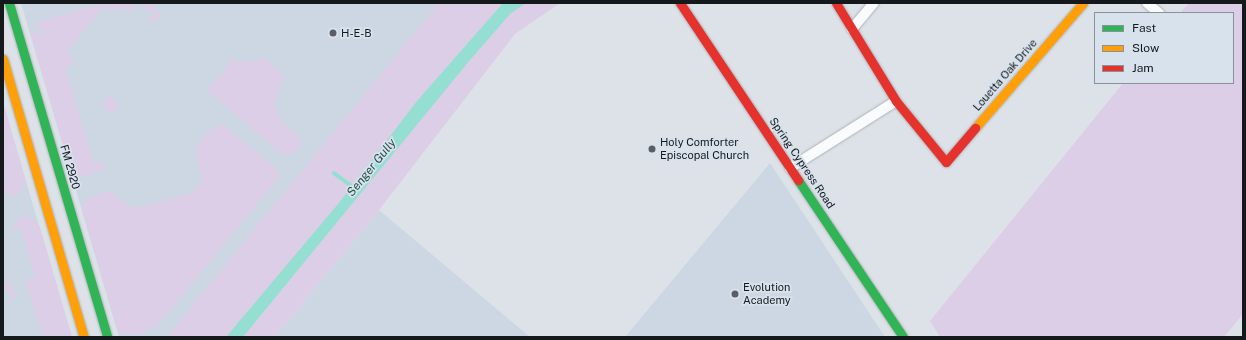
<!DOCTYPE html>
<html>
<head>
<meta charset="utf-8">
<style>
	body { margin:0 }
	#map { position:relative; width:1246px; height:340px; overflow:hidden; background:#dce2e8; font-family:"Public Sans",sans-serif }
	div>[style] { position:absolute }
	.built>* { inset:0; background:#ccd7e3 }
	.green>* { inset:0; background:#ddcee8 }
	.water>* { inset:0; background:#95ded2 }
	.stream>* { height:3.5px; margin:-1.75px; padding:0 1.75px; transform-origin:1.75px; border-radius:1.75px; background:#95ded2 }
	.roads { filter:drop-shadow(0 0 1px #adb2b6) drop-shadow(0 0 1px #adb2b6) }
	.street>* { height:10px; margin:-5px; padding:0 5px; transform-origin:5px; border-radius:5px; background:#fafbfc }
	.fast>* { height:9px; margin:-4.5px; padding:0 4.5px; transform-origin:4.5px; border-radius:4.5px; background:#30b455 }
	.slow>* { height:9px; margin:-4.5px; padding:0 4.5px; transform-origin:4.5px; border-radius:4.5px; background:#ff9f0a }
	.jam>* { height:9px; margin:-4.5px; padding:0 4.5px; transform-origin:4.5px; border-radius:4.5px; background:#e5322d }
	.dots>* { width:11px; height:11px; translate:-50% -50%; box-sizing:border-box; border:2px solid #d7e2ed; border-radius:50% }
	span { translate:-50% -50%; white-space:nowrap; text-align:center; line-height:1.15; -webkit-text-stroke:3.5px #d7e2ed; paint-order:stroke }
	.poi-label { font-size:11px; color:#15191c }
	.left { translate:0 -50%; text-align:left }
	.street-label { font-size:11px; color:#15191c }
	.water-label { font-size:12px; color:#245149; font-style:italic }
	.frame { position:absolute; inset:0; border:4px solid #15191c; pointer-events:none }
	.legend { position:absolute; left:1094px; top:12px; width:140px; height:72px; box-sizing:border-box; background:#d7e2ed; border:1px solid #899299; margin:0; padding:5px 7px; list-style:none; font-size:12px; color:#15191c }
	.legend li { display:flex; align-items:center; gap:8px; height:20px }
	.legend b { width:20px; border:1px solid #899299 }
</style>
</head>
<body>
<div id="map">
	<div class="built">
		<div style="clip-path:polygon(21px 3px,467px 3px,195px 337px,119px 337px)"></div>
		<div style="clip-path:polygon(3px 102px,25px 178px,72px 337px,3px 337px)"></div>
		<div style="clip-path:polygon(770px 163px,885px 337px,625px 337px)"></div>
		<div style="clip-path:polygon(379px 210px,530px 337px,275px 337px)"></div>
	</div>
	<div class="green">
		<div style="clip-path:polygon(101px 3px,138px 3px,132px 10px,120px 8px,111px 12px,104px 6px,66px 52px,75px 62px,65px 67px,94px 164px,104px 162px,103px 170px,84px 176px,74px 174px,70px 169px,31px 35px,32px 29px,38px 34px,43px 33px,41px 28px,33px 26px,37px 23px)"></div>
		<div style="clip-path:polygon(139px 3px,149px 3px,161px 13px,156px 23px,148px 22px,154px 14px)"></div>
		<div style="clip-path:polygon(439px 3px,560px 3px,515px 34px,379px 210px,275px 337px,167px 337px)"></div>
		<div style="clip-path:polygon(1189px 3px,1243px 3px,1243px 314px,1224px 337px,940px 337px,930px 321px,1123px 83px,1233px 83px,1233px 13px,1180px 13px)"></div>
		<div style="clip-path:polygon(266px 58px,284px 76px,274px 104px,282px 122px,300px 138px,300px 147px,290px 155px,282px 154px,207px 90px,219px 74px,221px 76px,228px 67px,227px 65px,230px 60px,249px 62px)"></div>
		<div style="clip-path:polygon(109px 94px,117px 102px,115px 104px,117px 110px,107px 114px,104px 103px)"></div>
		<div style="clip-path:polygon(3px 102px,25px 178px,21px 192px,15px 196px,3px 192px,3px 181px,7px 180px,3px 167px)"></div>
		<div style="clip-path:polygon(218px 126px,225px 127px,276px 168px,278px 178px,164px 317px,154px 327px,138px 335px,123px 334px,117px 329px,82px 210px,83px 204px,88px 198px,106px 192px,112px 193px,128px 206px,140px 207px,192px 193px,201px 184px,201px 177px,195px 148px,211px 129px)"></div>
		<div style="clip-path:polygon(23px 216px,32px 218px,40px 227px,72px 337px,43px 337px,26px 281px,35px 276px,21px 228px,11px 229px,16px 221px)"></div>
		<div style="clip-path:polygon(11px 282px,16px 298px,12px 300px,8px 290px,3px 291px,3px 285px)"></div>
	</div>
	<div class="water">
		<div style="clip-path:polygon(503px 3px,526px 3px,511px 13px,470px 60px,243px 337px,226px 337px,338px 204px,417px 101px)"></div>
	</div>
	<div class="stream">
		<div style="left:334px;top:173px;width:27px;rotate:36deg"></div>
	</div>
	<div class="roads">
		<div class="street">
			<div style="left:1147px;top:3px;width:16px;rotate:40deg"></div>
			<div style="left:852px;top:29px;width:34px;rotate:-50deg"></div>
			<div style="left:790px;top:168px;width:125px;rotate:-32.3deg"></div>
		</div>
		<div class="fast">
			<div style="left:9px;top:3px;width:348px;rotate:73.6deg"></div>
			<div style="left:798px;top:180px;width:189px;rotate:56.2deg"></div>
		</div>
		<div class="slow">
			<div style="left:3px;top:59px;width:290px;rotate:73.8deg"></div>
			<div style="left:975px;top:128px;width:165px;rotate:-49.2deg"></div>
		</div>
		<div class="jam">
			<div style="left:680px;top:3px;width:213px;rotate:56.3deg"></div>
			<div style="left:836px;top:3px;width:115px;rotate:58.5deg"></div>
			<div style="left:896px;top:101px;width:79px;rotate:50.7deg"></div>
			<div style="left:946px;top:162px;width:45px;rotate:-49.5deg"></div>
		</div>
	</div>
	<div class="dots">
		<div style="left:333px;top:33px;background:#5b5f63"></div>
		<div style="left:652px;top:149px;background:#5b5f63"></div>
		<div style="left:735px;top:294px;background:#5b5f63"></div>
	</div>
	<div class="poi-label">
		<span class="left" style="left:341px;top:33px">H-E-B</span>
		<span class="left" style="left:660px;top:149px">Holy Comforter<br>Episcopal Church</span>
		<span class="left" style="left:743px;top:294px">Evolution<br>Academy</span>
	</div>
	<div class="street-label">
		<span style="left:1005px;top:75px;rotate:-49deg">Louetta Oak Drive</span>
		<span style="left:802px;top:163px;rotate:56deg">Spring Cypress Road</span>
		<span style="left:70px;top:167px;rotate:74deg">FM 2920</span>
	</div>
	<div class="water-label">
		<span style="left:372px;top:168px;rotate:-51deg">Senger Gully</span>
	</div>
	<div class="frame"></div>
	<ul class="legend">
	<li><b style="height:5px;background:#30b455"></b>Fast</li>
	<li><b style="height:5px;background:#ff9f0a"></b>Slow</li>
	<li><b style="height:5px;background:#e5322d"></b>Jam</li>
	</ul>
</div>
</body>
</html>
